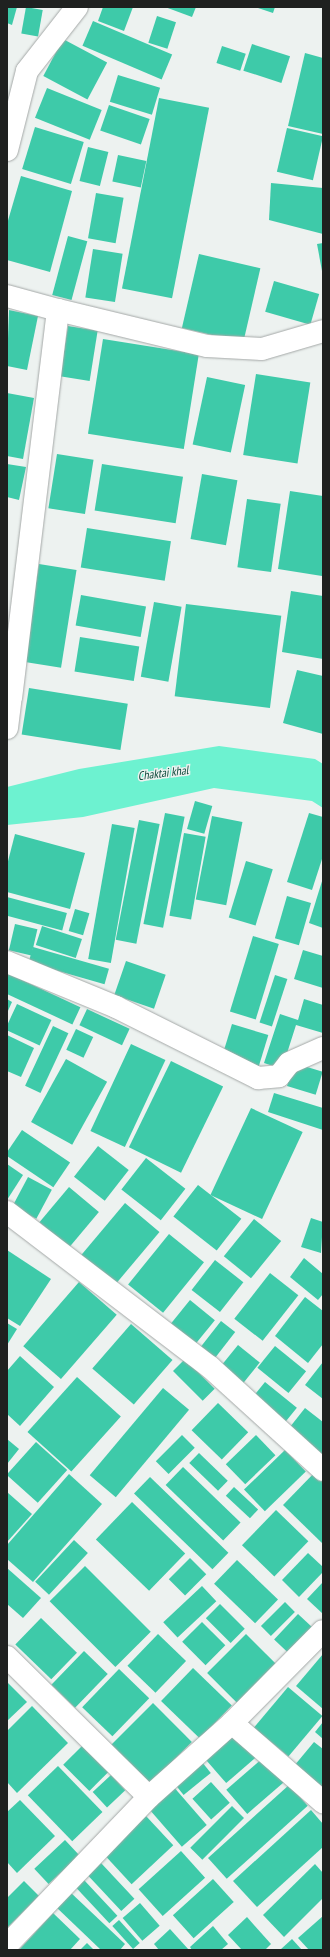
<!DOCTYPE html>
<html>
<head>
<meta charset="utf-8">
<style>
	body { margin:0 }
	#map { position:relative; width:330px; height:1957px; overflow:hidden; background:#edf2f0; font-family:"PT Sans Narrow",sans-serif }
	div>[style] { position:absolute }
	.water>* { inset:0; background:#6df2d0 }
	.building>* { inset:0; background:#3ecaa9; transform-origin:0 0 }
	.roads { filter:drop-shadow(0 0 1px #a4a8a7) drop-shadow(0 0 1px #a4a8a7) }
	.street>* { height:22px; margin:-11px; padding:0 11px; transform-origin:11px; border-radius:11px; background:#fff }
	span { translate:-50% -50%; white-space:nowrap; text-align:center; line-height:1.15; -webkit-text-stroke:3px #edf2f0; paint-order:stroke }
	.water-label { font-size:12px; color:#0d493b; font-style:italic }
	.frame { position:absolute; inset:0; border:8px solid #1f2120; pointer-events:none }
</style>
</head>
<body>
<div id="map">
	<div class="water">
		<div style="clip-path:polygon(219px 746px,315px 759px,323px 764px,323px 808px,312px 801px,214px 788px,83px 817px,7px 825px,7px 787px,79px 769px)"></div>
	</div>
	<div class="building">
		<div style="clip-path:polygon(7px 7px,17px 7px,12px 25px,7px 23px)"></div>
		<div style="left:26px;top:7px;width:17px;height:27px;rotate:10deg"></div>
		<div style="clip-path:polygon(103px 7px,133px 7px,124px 31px,98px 21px)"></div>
		<div style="clip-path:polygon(165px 7px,196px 7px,192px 17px)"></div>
		<div style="clip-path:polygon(255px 7px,275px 7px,273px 13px)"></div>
		<div style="left:157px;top:16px;width:20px;height:28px;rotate:18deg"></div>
		<div style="left:93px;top:21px;width:86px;height:27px;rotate:23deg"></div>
		<div style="left:63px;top:39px;width:50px;height:42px;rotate:28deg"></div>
		<div style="left:252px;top:44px;width:40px;height:28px;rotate:18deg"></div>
		<div style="left:222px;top:46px;width:25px;height:18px;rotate:18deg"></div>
		<div style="clip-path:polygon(305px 53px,323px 58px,323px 134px,288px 126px)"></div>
		<div style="left:118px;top:75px;width:44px;height:28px;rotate:17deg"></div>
		<div style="left:47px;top:88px;width:59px;height:32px;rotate:22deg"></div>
		<div style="left:159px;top:98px;width:51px;height:194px;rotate:11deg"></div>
		<div style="left:109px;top:105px;width:43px;height:27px;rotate:19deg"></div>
		<div style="left:35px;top:127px;width:51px;height:44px;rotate:17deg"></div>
		<div style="left:287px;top:128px;width:37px;height:45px;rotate:13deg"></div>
		<div style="left:88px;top:147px;width:21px;height:35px;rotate:14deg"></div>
		<div style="left:118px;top:155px;width:29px;height:27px;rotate:12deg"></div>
		<div style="clip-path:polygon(21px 176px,72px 191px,50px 272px,7px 260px,7px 224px)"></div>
		<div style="clip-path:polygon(271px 183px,323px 188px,323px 234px,269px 220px)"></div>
		<div style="left:96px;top:193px;width:28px;height:46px;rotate:10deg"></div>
		<div style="left:68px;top:236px;width:20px;height:61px;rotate:15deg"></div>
		<div style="clip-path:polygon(323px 243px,323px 271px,322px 271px,317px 244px)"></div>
		<div style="left:93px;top:249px;width:30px;height:49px;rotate:9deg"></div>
		<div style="left:199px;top:254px;width:63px;height:76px;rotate:13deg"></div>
		<div style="left:274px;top:281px;width:47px;height:32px;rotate:16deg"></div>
		<div style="clip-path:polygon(9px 310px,38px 316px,27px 370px,7px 366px)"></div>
		<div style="left:68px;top:326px;width:30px;height:51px;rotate:9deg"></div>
		<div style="left:103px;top:339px;width:97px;height:96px;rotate:9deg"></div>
		<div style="left:256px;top:374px;width:55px;height:82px;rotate:9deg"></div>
		<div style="left:207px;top:377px;width:39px;height:69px;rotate:12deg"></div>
		<div style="clip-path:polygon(7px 393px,34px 398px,23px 459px,7px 456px)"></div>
		<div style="left:57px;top:454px;width:37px;height:55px;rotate:9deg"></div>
		<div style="clip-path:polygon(7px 464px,26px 467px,19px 500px,7px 497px)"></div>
		<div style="left:102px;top:464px;width:82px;height:47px;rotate:9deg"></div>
		<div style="left:202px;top:474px;width:36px;height:66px;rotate:10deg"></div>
		<div style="clip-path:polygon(290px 491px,323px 496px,322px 576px,278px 569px)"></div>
		<div style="left:247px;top:499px;width:34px;height:69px;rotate:8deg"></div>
		<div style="left:87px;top:528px;width:85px;height:40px;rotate:9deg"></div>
		<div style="left:39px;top:564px;width:38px;height:99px;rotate:9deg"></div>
		<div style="clip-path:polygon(291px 591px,323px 596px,323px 659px,282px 652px)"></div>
		<div style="left:81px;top:595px;width:66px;height:31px;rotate:10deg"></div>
		<div style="left:154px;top:602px;width:28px;height:76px;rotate:10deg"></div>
		<div style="left:186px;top:604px;width:96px;height:93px;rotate:7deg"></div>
		<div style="left:80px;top:637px;width:60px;height:35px;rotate:9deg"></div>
		<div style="clip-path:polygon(297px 670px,323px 676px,323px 734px,283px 723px)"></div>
		<div style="left:29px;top:688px;width:100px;height:47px;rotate:9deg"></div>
		<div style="left:195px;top:801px;width:18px;height:29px;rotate:16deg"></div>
		<div style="left:165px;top:813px;width:20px;height:113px;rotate:11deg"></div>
		<div style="clip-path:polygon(309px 813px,323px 817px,323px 856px,312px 890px,287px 882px)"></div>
		<div style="left:212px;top:816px;width:31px;height:85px;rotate:11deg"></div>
		<div style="left:139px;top:820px;width:21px;height:122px;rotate:11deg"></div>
		<div style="left:112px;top:824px;width:23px;height:137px;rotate:10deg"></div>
		<div style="left:184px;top:833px;width:22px;height:84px;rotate:10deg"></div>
		<div style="clip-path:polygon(15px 834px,85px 853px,70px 909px,7px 892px,7px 865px)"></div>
		<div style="left:246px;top:861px;width:28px;height:59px;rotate:17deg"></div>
		<div style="clip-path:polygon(323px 878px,323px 928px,309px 923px)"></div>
		<div style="left:287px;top:896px;width:25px;height:44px;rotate:16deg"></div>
		<div style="left:7px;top:897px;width:62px;height:18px;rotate:15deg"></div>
		<div style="left:75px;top:909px;width:15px;height:23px;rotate:16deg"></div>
		<div style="left:15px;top:924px;width:23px;height:27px;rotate:13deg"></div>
		<div style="left:42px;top:926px;width:42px;height:20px;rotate:18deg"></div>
		<div style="left:253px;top:936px;width:27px;height:79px;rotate:17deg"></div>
		<div style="left:33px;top:947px;width:79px;height:16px;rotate:16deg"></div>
		<div style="clip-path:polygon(303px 950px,323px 956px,323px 988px,294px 979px)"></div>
		<div style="left:126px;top:961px;width:42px;height:36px;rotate:19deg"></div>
		<div style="left:7px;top:973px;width:81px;height:19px;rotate:25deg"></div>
		<div style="left:275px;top:975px;width:13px;height:50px;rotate:18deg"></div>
		<div style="clip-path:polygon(7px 999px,12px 1002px,7px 1013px)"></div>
		<div style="clip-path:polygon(304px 999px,323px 1005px,323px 1033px,296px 1025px,282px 1069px,264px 1063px,280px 1014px,298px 1020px)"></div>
		<div style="left:17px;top:1004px;width:38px;height:28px;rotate:25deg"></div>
		<div style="left:87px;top:1009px;width:47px;height:18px;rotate:25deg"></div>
		<div style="left:232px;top:1024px;width:38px;height:34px;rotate:17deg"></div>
		<div style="left:53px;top:1026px;width:17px;height:66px;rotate:25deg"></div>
		<div style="left:76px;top:1029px;width:19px;height:23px;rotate:25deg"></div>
		<div style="clip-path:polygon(7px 1035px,34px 1048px,21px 1077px,7px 1071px)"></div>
		<div style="left:131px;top:1044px;width:38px;height:96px;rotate:25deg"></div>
		<div style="left:66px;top:1059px;width:47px;height:72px;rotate:29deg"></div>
		<div style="left:171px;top:1061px;width:58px;height:96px;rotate:26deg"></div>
		<div style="left:294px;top:1063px;width:30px;height:24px;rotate:17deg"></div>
		<div style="clip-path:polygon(274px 1093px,323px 1108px,323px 1130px,268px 1112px)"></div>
		<div style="left:251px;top:1108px;width:57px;height:96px;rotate:25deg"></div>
		<div style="left:22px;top:1130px;width:58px;height:30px;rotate:34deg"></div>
		<div style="left:98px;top:1146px;width:39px;height:39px;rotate:38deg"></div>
		<div style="left:146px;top:1158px;width:50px;height:40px;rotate:38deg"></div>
		<div style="clip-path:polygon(7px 1164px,23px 1175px,7px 1200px)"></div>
		<div style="left:28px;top:1177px;width:27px;height:33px;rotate:28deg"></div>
		<div style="left:198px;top:1185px;width:55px;height:40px;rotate:38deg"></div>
		<div style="left:69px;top:1187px;width:39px;height:46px;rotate:40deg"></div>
		<div style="left:125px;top:1203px;width:45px;height:68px;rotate:40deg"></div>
		<div style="clip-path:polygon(311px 1218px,323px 1222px,321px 1253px,301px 1247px)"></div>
		<div style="left:254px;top:1219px;width:35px;height:48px;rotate:39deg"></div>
		<div style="left:169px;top:1234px;width:45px;height:65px;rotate:39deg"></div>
		<div style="clip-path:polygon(7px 1250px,51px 1279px,20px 1326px,7px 1318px)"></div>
		<div style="clip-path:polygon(304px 1258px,323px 1274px,323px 1294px,318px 1300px,290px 1277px)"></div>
		<div style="left:215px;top:1260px;width:36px;height:38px;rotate:38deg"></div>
		<div style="left:270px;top:1273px;width:36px;height:58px;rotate:38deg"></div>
		<div style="left:79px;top:1282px;width:50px;height:85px;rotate:41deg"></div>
		<div style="clip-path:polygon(305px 1297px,323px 1311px,323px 1344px,308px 1363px,275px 1336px)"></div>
		<div style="left:190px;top:1300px;width:32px;height:36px;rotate:39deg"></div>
		<div style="left:221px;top:1321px;width:18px;height:35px;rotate:38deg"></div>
		<div style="clip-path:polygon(7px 1323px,17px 1329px,7px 1345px)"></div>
		<div style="left:131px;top:1324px;width:55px;height:59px;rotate:41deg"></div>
		<div style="left:238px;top:1345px;width:28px;height:29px;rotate:39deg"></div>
		<div style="left:275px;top:1346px;width:40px;height:28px;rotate:39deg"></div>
		<div style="clip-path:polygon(20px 1356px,54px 1387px,20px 1426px,7px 1414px,7px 1371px)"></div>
		<div style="left:185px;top:1359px;width:42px;height:17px;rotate:45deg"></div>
		<div style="clip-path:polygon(323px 1362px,323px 1399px,305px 1385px)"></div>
		<div style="left:77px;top:1377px;width:59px;height:74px;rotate:42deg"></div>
		<div style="left:265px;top:1382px;width:41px;height:26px;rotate:39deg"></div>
		<div style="left:163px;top:1388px;width:34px;height:114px;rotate:40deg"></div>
		<div style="left:218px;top:1403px;width:42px;height:38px;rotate:44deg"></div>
		<div style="clip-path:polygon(305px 1408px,323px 1422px,323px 1462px,286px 1432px)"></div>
		<div style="left:182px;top:1435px;width:18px;height:37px;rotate:45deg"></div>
		<div style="left:256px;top:1435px;width:28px;height:42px;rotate:46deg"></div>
		<div style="clip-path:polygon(7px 1439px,19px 1449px,7px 1464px)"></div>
		<div style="left:36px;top:1442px;width:42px;height:44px;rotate:42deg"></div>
		<div style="left:285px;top:1450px;width:30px;height:57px;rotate:46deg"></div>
		<div style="left:199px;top:1453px;width:40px;height:14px;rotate:44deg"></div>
		<div style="left:183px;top:1467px;width:80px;height:25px;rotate:44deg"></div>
		<div style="clip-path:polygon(317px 1470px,323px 1476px,323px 1544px,283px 1505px)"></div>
		<div style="clip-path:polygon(69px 1474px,102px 1504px,33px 1582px,7px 1559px,7px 1545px)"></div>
		<div style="left:150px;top:1477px;width:109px;height:23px;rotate:44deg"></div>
		<div style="left:234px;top:1487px;width:33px;height:12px;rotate:43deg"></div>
		<div style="clip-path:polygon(7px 1492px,32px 1514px,7px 1542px)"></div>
		<div style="left:132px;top:1502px;width:74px;height:52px;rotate:44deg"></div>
		<div style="left:276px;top:1510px;width:45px;height:49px;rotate:44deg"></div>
		<div style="left:74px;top:1540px;width:19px;height:57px;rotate:43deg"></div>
		<div style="clip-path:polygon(308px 1553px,323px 1567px,323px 1572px,299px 1597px,282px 1580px)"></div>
		<div style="left:190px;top:1558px;width:23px;height:30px;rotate:45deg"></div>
		<div style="left:237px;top:1560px;width:57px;height:33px;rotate:44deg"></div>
		<div style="left:85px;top:1566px;width:93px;height:50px;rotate:45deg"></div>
		<div style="clip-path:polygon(7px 1568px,41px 1598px,23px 1618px,7px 1604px)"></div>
		<div style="clip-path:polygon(323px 1582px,323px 1614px,307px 1599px)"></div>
		<div style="left:202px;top:1586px;width:21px;height:53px;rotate:47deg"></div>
		<div style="left:285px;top:1602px;width:14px;height:34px;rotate:45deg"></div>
		<div style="left:220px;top:1604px;width:35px;height:20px;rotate:45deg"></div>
		<div style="left:298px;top:1614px;width:25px;height:35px;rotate:43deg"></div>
		<div style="left:41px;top:1618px;width:50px;height:37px;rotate:44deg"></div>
		<div style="left:202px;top:1622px;width:33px;height:28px;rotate:45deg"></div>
		<div style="left:158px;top:1634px;width:39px;height:44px;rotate:44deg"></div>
		<div style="left:246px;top:1634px;width:45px;height:55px;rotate:45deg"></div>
		<div style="left:84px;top:1651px;width:33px;height:47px;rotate:44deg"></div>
		<div style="clip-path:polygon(323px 1654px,323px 1709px,296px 1686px)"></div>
		<div style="left:193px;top:1668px;width:54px;height:46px;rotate:44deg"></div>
		<div style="left:119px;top:1669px;width:42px;height:53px;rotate:44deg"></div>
		<div style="clip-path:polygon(7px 1682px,27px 1702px,7px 1721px)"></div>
		<div style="left:288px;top:1687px;width:45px;height:53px;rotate:40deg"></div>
		<div style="left:153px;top:1703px;width:55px;height:59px;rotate:45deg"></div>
		<div style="clip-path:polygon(32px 1706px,68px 1743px,17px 1793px,7px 1782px,7px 1731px)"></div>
		<div style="clip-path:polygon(323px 1722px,323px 1739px,315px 1732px)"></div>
		<div style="left:237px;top:1730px;width:33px;height:43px;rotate:49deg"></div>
		<div style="clip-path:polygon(314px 1742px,323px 1749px,323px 1791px,294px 1766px)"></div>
		<div style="left:83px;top:1745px;width:37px;height:28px;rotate:45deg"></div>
		<div style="left:264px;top:1757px;width:32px;height:50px;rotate:49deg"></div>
		<div style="left:202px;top:1762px;width:14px;height:35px;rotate:51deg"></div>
		<div style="left:58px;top:1766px;width:64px;height:42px;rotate:46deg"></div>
		<div style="left:111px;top:1775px;width:21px;height:25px;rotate:47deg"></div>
		<div style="left:211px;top:1782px;width:28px;height:25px;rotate:48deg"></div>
		<div style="left:172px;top:1785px;width:53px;height:33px;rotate:49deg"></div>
		<div style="left:289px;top:1785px;width:28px;height:109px;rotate:48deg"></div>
		<div style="clip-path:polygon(20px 1800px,55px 1836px,17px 1873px,7px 1862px,7px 1812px)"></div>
		<div style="left:232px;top:1806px;width:17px;height:59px;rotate:45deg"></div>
		<div style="clip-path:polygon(311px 1810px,323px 1824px,323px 1847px,257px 1907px,233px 1881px)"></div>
		<div style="left:146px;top:1816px;width:40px;height:57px;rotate:47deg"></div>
		<div style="left:65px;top:1840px;width:21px;height:42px;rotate:47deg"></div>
		<div style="left:181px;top:1851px;width:36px;height:57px;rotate:48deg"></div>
		<div style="left:101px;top:1863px;width:49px;height:18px;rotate:47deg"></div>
		<div style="clip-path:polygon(315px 1864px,323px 1873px,323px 1898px,284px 1937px,263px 1915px)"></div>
		<div style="left:213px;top:1879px;width:31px;height:54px;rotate:48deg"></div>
		<div style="left:84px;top:1880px;width:49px;height:11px;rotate:47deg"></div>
		<div style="clip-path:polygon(24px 1881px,39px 1896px,7px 1928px,7px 1898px)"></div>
		<div style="clip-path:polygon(69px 1891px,125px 1944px,120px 1950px,101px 1950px,55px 1906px)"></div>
		<div style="left:140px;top:1903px;width:30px;height:23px;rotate:49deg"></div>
		<div style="clip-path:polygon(53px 1913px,80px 1939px,70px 1950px,19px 1950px)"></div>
		<div style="clip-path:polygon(323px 1916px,323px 1950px,309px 1950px,298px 1938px)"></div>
		<div style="clip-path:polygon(247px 1917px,271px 1944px,265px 1950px,242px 1950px,228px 1935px)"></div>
		<div style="left:119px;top:1920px;width:31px;height:9px;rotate:48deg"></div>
		<div style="clip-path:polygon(213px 1926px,228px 1944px,221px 1950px,192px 1950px,190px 1947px)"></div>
		<div style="clip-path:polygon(170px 1929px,189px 1950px,159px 1950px,154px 1944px)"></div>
		<div style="clip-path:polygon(292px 1939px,302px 1950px,280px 1950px)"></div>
		<div style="clip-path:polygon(87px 1943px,94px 1950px,80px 1950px)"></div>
	</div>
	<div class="roads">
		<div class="street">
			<div style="left:7px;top:150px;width:81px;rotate:-75.8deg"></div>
			<div style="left:27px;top:71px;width:81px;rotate:-52deg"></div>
			<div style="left:7px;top:296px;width:53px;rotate:15.4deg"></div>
			<div style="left:58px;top:310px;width:389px;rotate:96.9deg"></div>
			<div style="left:11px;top:696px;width:4px;rotate:153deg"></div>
			<div style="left:58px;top:310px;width:153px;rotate:13.6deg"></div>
			<div style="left:207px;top:346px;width:55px;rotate:3.1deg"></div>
			<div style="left:262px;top:349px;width:64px;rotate:-16.4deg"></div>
			<div style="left:7px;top:728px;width:32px;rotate:-83deg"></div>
			<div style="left:7px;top:962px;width:118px;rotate:22.4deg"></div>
			<div style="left:116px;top:1007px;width:159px;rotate:26.6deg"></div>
			<div style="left:258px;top:1078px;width:21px;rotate:-5deg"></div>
			<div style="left:279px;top:1076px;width:16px;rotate:-52deg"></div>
			<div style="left:289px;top:1063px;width:37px;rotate:-24deg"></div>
			<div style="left:7px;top:1212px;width:255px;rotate:37.4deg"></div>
			<div style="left:210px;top:1367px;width:153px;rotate:42.3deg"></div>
			<div style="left:7px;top:1657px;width:199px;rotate:44.6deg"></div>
			<div style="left:232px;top:1723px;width:121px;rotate:41deg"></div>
			<div style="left:7px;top:1945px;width:205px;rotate:-46.2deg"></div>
			<div style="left:149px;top:1797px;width:111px;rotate:-41.7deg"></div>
			<div style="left:232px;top:1723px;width:129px;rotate:-45.3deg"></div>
		</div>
	</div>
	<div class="water-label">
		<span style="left:163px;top:773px;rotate:-7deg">Chaktai khal</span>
	</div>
	<div class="frame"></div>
</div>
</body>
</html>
